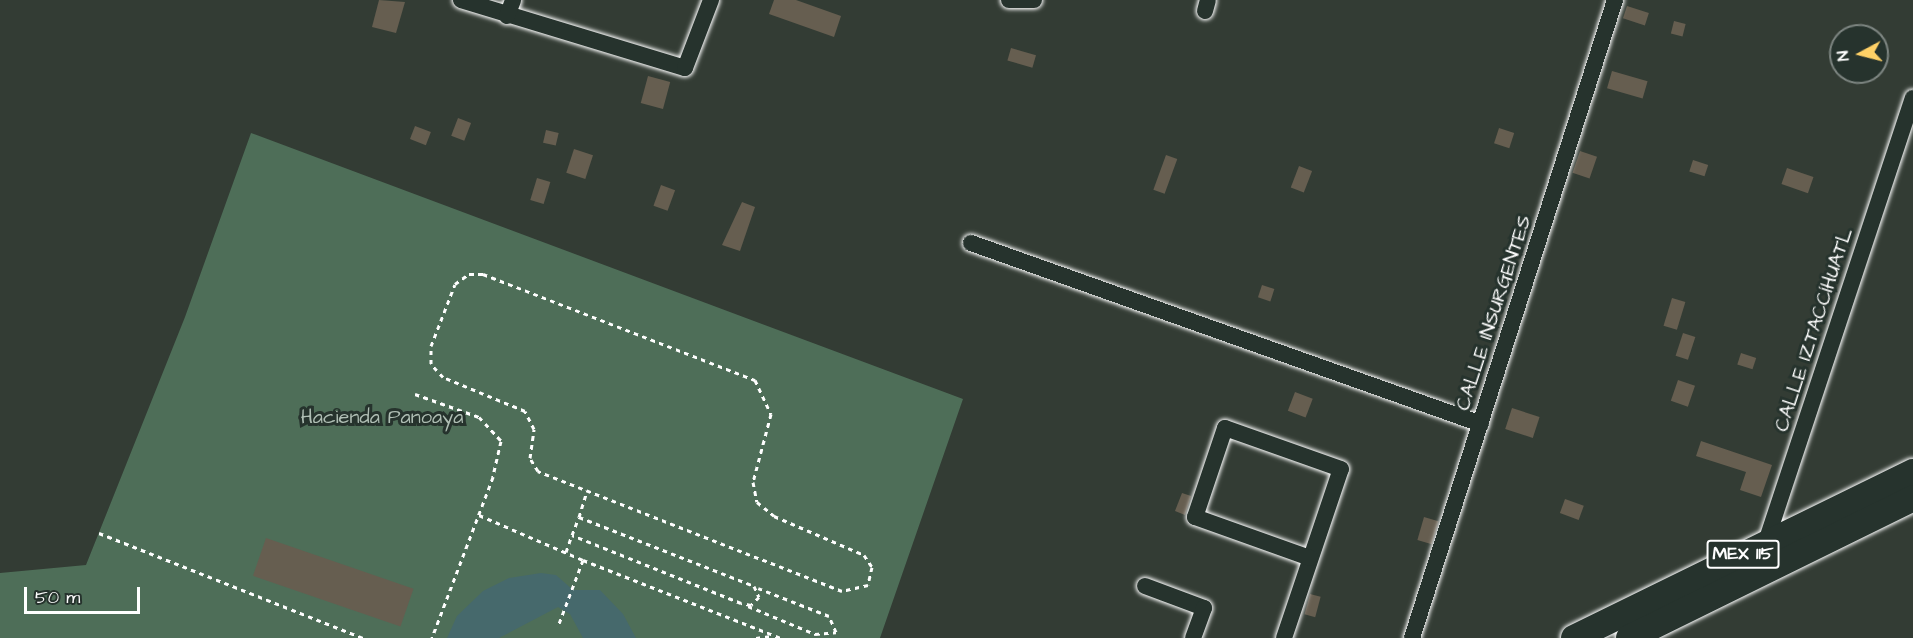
<!DOCTYPE html>
<html>
<head>
<meta charset="utf-8">
<style>
	body { margin:0 }
	#map { position:relative; width:1913px; height:638px; overflow:hidden; background:#333c34; font-family:"Architects Daughter",sans-serif }
	div>[style] { position:absolute }
	.green>* { inset:0; background:#4e6e58 }
	.water>* { inset:0; background:#46696c }
	.building>* { inset:0; background:#665e50; transform-origin:0 0 }
	.path>* { height:3px; margin-top:-1.5px; transform-origin:0; background:repeating-linear-gradient(90deg,#fff 0 4.5px,transparent 0 9px) }
	.roads { filter:drop-shadow(0 0 2px #fff) drop-shadow(0 0 2px #fff) }
	.street>* { height:16px; margin:-8px; padding:0 8px; transform-origin:8px; border-radius:8px; background:#26332d }
	.primary>* { height:26px; margin:-13px; padding:0 13px; transform-origin:13px; border-radius:13px; background:#26332d }
	span { translate:-50% -50%; white-space:nowrap; text-align:center; line-height:1.15; -webkit-text-stroke:6px #26332d; paint-order:stroke }
	.shield-label span { padding:2px 4px; background:#26332d; border:2px solid; border-radius:4px; -webkit-text-stroke-width:0 }
	.shield-label { font-size:18px; color:#fff; font-weight:700 }
	.street-label { font-size:20px; color:#fff }
	.park-label { font-size:20px; color:#afbeb4 }
	.north { position:absolute; left:1829px; top:24px; width:60px; height:60px; box-sizing:border-box; background:#26332d; border:2px solid #7d8581; border-radius:50%; rotate:263deg; font-size:16px; font-weight:700; line-height:24px; text-align:center; color:#fff }
	.north::after { content:''; display:block; margin:auto; width:21px; height:27px; background:#ffd166; clip-path:polygon(50% 0,100% 100%,50% 72%,0 100%) }
	.scale { position:absolute; left:24px; top:587px; width:116px; height:27px; box-sizing:border-box; border:3px solid #fff; border-top:0; padding-left:8px; font-size:18px; line-height:21px; white-space:nowrap; color:#fff; -webkit-text-stroke:4px #26332d; paint-order:stroke }
</style>
</head>
<body>
<div id="map">
	<div class="green">
		<div style="clip-path:polygon(251px 133px,963px 399px,880px 638px,0 638px,0 573px,86px 565px,185px 317px)"></div>
	</div>
	<div class="water">
		<div style="clip-path:polygon(541px 573px,556px 575px,573px 590px,600px 590px,623px 614px,636px 638px,583px 638px,570px 614px,558px 607px,499px 638px,447px 638px,457px 616px,483px 591px,509px 578px)"></div>
	</div>
	<div class="building">
		<div style="clip-path:polygon(379px 0,405px 2px,396px 33px,372px 27px)"></div>
		<div style="clip-path:polygon(774px 0,796px 0,841px 16px,834px 37px,769px 14px)"></div>
		<div style="left:1627px;top:6px;width:23px;height:13px;rotate:18deg"></div>
		<div style="left:1674px;top:21px;width:12px;height:13px;rotate:14deg"></div>
		<div style="left:1011px;top:48px;width:26px;height:13px;rotate:16deg"></div>
		<div style="left:1612px;top:71px;width:37px;height:18px;rotate:16deg"></div>
		<div style="left:648px;top:76px;width:23px;height:28px;rotate:15deg"></div>
		<div style="left:458px;top:118px;width:14px;height:19px;rotate:21deg"></div>
		<div style="left:415px;top:126px;width:17px;height:14px;rotate:21deg"></div>
		<div style="left:1499px;top:128px;width:16px;height:16px;rotate:18deg"></div>
		<div style="left:546px;top:130px;width:13px;height:13px;rotate:13deg"></div>
		<div style="left:574px;top:149px;width:20px;height:25px;rotate:18deg"></div>
		<div style="left:1580px;top:151px;width:18px;height:23px;rotate:19deg"></div>
		<div style="left:1166px;top:155px;width:12px;height:37px;rotate:20deg"></div>
		<div style="left:1693px;top:160px;width:16px;height:12px;rotate:18deg"></div>
		<div style="left:1299px;top:166px;width:14px;height:23px;rotate:21deg"></div>
		<div style="left:1787px;top:168px;width:28px;height:17px;rotate:19deg"></div>
		<div style="left:537px;top:178px;width:14px;height:23px;rotate:17deg"></div>
		<div style="left:661px;top:185px;width:15px;height:22px;rotate:20deg"></div>
		<div style="clip-path:polygon(742px 202px,755px 207px,740px 251px,722px 245px)"></div>
		<div style="left:1262px;top:285px;width:13px;height:13px;rotate:18deg"></div>
		<div style="left:1672px;top:298px;width:14px;height:29px;rotate:17deg"></div>
		<div style="left:1683px;top:333px;width:13px;height:24px;rotate:18deg"></div>
		<div style="left:1741px;top:353px;width:16px;height:12px;rotate:18deg"></div>
		<div style="left:1678px;top:380px;width:18px;height:22px;rotate:19deg"></div>
		<div style="left:1295px;top:392px;width:19px;height:20px;rotate:21deg"></div>
		<div style="left:1512px;top:408px;width:29px;height:22px;rotate:18deg"></div>
		<div style="clip-path:polygon(1701px 441px,1772px 465px,1761px 497px,1740px 490px,1746px 472px,1696px 456px)"></div>
		<div style="clip-path:polygon(1182px 493px,1191px 496px,1185px 515px,1175px 511px)"></div>
		<div style="left:1565px;top:499px;width:20px;height:15px;rotate:20deg"></div>
		<div style="left:1424px;top:517px;width:15px;height:24px;rotate:16deg"></div>
		<div style="left:266px;top:538px;width:156px;height:40px;rotate:19deg"></div>
		<div style="left:1310px;top:594px;width:11px;height:21px;rotate:15deg"></div>
	</div>
	<div class="path">
		<div style="left:483px;top:274px;width:292px;rotate:21.3deg"></div>
		<div style="left:755px;top:380px;width:38px;rotate:65deg"></div>
		<div style="left:771px;top:414px;width:70px;rotate:104.8deg"></div>
		<div style="left:753px;top:482px;width:20px;rotate:79deg"></div>
		<div style="left:757px;top:502px;width:22px;rotate:39deg"></div>
		<div style="left:774px;top:516px;width:98px;rotate:23.4deg"></div>
		<div style="left:864px;top:555px;width:14px;rotate:56deg"></div>
		<div style="left:872px;top:567px;width:18px;rotate:103deg"></div>
		<div style="left:868px;top:585px;width:27px;rotate:167deg"></div>
		<div style="left:842px;top:591px;width:327px;rotate:-158.5deg"></div>
		<div style="left:538px;top:471px;width:15px;rotate:-122deg"></div>
		<div style="left:530px;top:458px;width:29px;rotate:-82deg"></div>
		<div style="left:534px;top:429px;width:20px;rotate:-117deg"></div>
		<div style="left:525px;top:411px;width:89px;rotate:-157.5deg"></div>
		<div style="left:443px;top:377px;width:18px;rotate:-133deg"></div>
		<div style="left:431px;top:364px;width:18px;rotate:-90deg"></div>
		<div style="left:431px;top:346px;width:66px;rotate:-68.8deg"></div>
		<div style="left:455px;top:284px;width:17px;rotate:-36deg"></div>
		<div style="left:469px;top:274px;width:14px"></div>
		<div style="left:415px;top:394px;width:68px;rotate:19.8deg"></div>
		<div style="left:479px;top:417px;width:33px;rotate:47deg"></div>
		<div style="left:501px;top:441px;width:37px;rotate:103deg"></div>
		<div style="left:493px;top:477px;width:172px;rotate:110.8deg"></div>
		<div style="left:479px;top:515px;width:113px;rotate:23.4deg"></div>
		<div style="left:583px;top:560px;width:71px;rotate:110.7deg"></div>
		<div style="left:579px;top:517px;width:28px;rotate:-73deg"></div>
		<div style="left:99px;top:533px;width:284px;rotate:21.7deg"></div>
		<div style="left:566px;top:552px;width:18px;rotate:-71deg"></div>
		<div style="left:572px;top:535px;width:19px;rotate:-69deg"></div>
		<div style="left:579px;top:517px;width:188px;rotate:21.5deg"></div>
		<div style="left:754px;top:586px;width:12px;rotate:66deg"></div>
		<div style="left:759px;top:597px;width:11px;rotate:135deg"></div>
		<div style="left:751px;top:605px;width:10px;rotate:-169deg"></div>
		<div style="left:741px;top:603px;width:182px;rotate:-158.1deg"></div>
		<div style="left:583px;top:560px;width:213px;rotate:21.5deg"></div>
		<div style="left:748px;top:606px;width:73px;rotate:22.7deg"></div>
		<div style="left:815px;top:634px;width:21px;rotate:-5deg"></div>
		<div style="left:836px;top:632px;width:17px;rotate:-114deg"></div>
		<div style="left:829px;top:616px;width:76px;rotate:-158.5deg"></div>
		<div style="left:756px;top:638px;width:15px;rotate:-8deg"></div>
	</div>
	<div class="roads">
		<div class="street">
			<div style="left:461px;top:0;width:234px;rotate:16.9deg"></div>
			<div style="left:685px;top:68px;width:73px;rotate:-69.1deg"></div>
			<div style="left:1009px;top:0;width:25px"></div>
			<div style="left:1205px;top:11px;width:11px;rotate:-75deg"></div>
			<div style="left:507px;top:16px;width:17px;rotate:-69deg"></div>
			<div style="left:971px;top:243px;width:541px;rotate:19.54deg"></div>
			<div style="left:1764px;top:548px;width:474px;rotate:-71.7deg"></div>
			<div style="left:1145px;top:586px;width:63px;rotate:20.4deg"></div>
			<div style="left:1204px;top:608px;width:32px;rotate:110deg"></div>
			<div style="left:1284px;top:638px;width:178px;rotate:-71.4deg"></div>
			<div style="left:1341px;top:469px;width:123px;rotate:-160.5deg"></div>
			<div style="left:1225px;top:428px;width:94px;rotate:108.6deg"></div>
			<div style="left:1195px;top:517px;width:122px;rotate:19.6deg"></div>
			<div style="left:1412px;top:638px;width:670px;rotate:-72.35deg"></div>
		</div>
		<div class="primary">
			<div style="left:1574px;top:638px;width:377px;rotate:-26.1deg"></div>
			<div style="left:1629px;top:638px;width:317px;rotate:-26.2deg"></div>
		</div>
	</div>
	<div class="shield-label">
		<span style="left:1743px;top:554px">MEX 115</span>
	</div>
	<div class="street-label">
		<span style="left:1494px;top:313px;rotate:-72deg">CALLE INSURGENTES</span>
		<span style="left:1814px;top:330px;rotate:-72deg">CALLE IZTACCÍHUATL</span>
	</div>
	<div class="park-label">
		<span style="left:382px;top:417px">Hacienda Panoaya</span>
	</div>
	<div class="north">N</div>
	<div class="scale">50 m</div>
</div>
</body>
</html>
